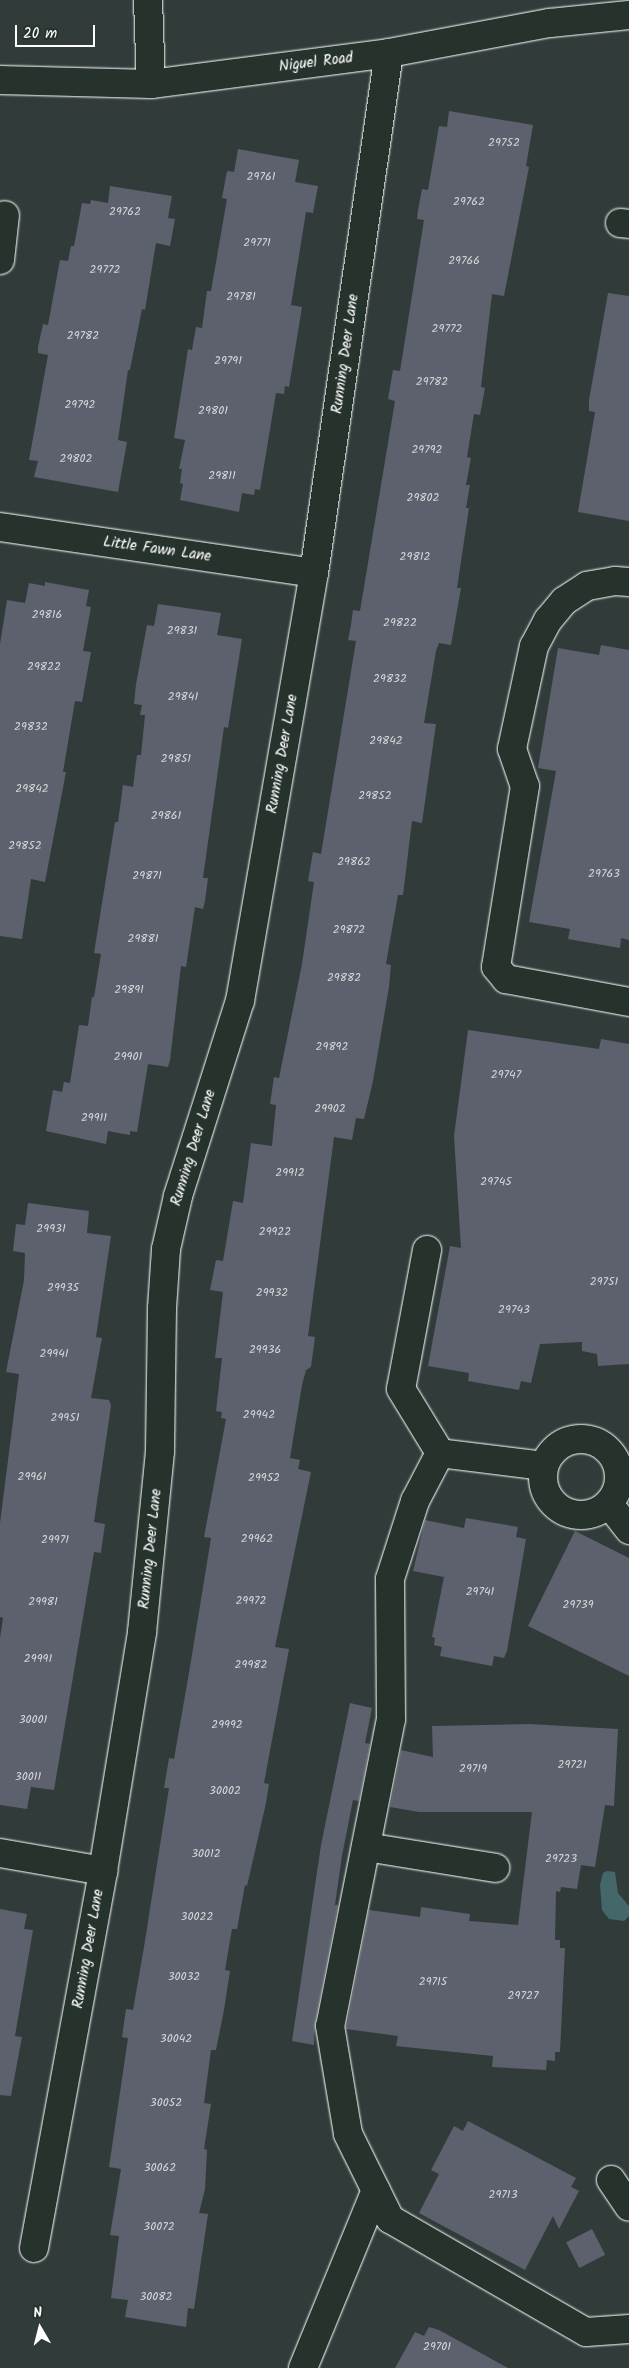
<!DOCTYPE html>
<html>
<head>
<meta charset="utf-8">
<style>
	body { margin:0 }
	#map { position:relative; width:629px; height:2368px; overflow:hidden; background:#313c3a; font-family:Kalam,sans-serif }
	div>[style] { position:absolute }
	.water>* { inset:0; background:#44676a }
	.building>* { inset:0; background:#5d606d; transform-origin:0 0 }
	.roads { filter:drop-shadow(0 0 1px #fff) drop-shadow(0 0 1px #fff) }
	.minor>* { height:28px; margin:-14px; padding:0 14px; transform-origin:14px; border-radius:14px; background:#26332d }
	.minor>.ring { margin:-14px; padding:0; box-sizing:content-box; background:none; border:28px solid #26332d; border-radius:50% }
	.major>* { height:28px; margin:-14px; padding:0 14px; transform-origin:14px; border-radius:14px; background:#26332d }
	span { translate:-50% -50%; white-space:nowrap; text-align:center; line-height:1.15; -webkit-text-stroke:4.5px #26332d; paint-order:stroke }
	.number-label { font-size:12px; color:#d6d7da }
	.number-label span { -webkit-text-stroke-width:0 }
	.street-label { font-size:15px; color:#fff }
	.north { position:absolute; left:15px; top:2303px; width:50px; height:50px; -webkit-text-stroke:4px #26332d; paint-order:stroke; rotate:352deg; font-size:14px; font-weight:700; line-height:20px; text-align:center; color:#fff }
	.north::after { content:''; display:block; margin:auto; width:18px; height:22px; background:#fff; clip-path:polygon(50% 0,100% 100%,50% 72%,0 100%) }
	.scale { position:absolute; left:15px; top:25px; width:80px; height:22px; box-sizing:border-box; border:2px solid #fff; border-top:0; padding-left:6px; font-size:15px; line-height:18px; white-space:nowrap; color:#fff; -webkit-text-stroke:4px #26332d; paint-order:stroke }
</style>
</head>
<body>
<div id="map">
	<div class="water">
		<div style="clip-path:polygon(607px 1871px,615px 1872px,618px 1893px,629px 1906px,629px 1916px,624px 1921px,609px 1919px,602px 1910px,600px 1885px,603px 1873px)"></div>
	</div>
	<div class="building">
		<div style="clip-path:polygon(449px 111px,533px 125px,526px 166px,529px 167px,504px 296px,492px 294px,481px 387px,485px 388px,480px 415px,474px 414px,467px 457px,471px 458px,466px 485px,470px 485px,466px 508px,469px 508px,457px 588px,461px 588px,451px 645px,439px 643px,436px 651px,424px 723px,436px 724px,422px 823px,412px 821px,403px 895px,398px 895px,386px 964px,391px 965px,389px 987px,373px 1081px,364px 1119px,356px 1118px,352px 1140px,334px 1137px,308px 1336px,315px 1337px,311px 1367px,306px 1370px,302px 1385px,290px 1458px,300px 1460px,298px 1469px,311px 1472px,275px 1647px,289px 1649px,264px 1783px,269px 1784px,266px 1803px,247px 1886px,245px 1885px,237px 1929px,232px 1929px,225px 1970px,230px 1971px,224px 2010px,216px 2050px,211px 2050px,204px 2103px,211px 2104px,204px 2149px,207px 2150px,205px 2189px,199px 2213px,208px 2214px,194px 2309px,188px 2308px,186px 2327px,125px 2317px,128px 2300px,111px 2298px,119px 2236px,110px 2235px,121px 2169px,109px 2167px,128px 2038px,122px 2037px,126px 2009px,133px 2010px,144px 1947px,169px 1788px,164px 1788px,169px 1758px,174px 1759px,191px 1661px,211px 1538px,204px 1537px,226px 1419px,221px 1418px,222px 1412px,216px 1411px,222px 1358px,215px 1358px,223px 1292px,210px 1290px,216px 1260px,223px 1261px,233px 1201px,243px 1203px,251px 1143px,272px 1146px,276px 1105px,270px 1104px,274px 1077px,279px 1078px,302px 964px,314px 882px,308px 881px,313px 852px,321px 854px,356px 641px,348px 640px,351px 625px,353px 610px,360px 611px,395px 401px,388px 399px,393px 370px,400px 371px,424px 220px,417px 219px,418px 210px,422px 189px,428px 190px,439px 126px,447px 127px)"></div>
		<div style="clip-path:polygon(238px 149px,299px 160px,295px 182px,318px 186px,313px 213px,306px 212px,291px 305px,302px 307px,289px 387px,285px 386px,284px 394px,276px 393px,260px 490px,255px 489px,254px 495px,242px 493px,239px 512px,180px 500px,183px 484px,180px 483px,182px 469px,179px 469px,185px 440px,174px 438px,188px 349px,192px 350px,196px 327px,202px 328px,207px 291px,211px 291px,227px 199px,222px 198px,227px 171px,234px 172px)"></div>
		<div style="clip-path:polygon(110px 186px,172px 196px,168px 218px,175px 219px,170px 246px,156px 243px,145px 310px,142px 309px,130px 370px,128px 370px,118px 440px,127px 442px,118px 492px,34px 477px,38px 461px,29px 460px,48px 355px,38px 353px,38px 347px,43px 324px,48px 325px,60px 260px,68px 261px,71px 246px,74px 246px,82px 203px,90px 204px,91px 200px,108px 203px)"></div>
		<div style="clip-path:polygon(608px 293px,629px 296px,629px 521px,578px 512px,595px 412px,589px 411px,589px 400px)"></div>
		<div style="clip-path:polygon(45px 582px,89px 590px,86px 606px,91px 607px,83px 651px,91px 652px,82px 702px,75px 701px,63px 772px,66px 772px,45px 882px,31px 879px,22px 939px,0 936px,0 644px,7px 600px,25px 603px,29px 583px,45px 586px)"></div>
		<div style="clip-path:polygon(158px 604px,221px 613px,217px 635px,242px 639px,228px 728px,224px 727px,203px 878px,208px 878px,205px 901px,203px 909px,195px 907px,186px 967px,181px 966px,170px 1060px,168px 1067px,148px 1064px,137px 1132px,130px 1131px,130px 1135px,108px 1131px,106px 1144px,46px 1131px,53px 1090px,62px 1092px,64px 1082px,70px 1083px,79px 1025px,88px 1026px,92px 997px,94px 997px,101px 954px,94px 953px,115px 822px,118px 822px,123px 785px,133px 787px,137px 755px,141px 755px,145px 715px,140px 715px,142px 705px,134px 704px,136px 684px,147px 625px,154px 626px)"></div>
		<div style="clip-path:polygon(601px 645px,629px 650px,629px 940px,621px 938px,620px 948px,568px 939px,570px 929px,529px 922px,556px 771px,538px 768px,558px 648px,599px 655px)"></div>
		<div style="clip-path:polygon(468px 1030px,599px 1049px,601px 1039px,629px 1044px,629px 1364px,598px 1366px,597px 1354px,582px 1351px,582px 1342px,540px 1344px,531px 1383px,521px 1381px,519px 1390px,468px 1381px,469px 1373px,428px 1366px,450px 1246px,461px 1248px,454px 1136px)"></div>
		<div style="clip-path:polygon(28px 1203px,89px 1211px,87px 1233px,111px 1236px,96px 1337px,102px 1338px,91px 1398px,109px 1400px,111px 1406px,94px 1522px,105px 1524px,102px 1545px,101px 1553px,94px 1552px,54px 1790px,31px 1787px,27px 1809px,0 1805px,0 1638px,3px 1618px,0 1617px,0 1523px,19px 1374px,6px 1372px,24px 1280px,25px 1253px,13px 1251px,16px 1224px,25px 1225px)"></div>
		<div style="clip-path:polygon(466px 1518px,518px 1527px,516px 1537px,526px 1539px,507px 1651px,504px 1658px,494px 1656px,492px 1666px,440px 1656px,442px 1647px,434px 1645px,435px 1638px,432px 1637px,444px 1577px,413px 1571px,425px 1520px,464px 1528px)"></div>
		<div style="clip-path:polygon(575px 1531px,629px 1558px,629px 1676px,528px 1626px)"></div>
		<div style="clip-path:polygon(350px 1703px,372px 1708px,365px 1743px,370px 1744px,359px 1801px,353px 1800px,342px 1856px,335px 1905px,338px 1905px,315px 2023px,314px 2045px,292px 2041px,321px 1845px)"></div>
		<div style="clip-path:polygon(529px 1724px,618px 1729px,614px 1806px,605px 1805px,595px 1867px,581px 1865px,577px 1889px,561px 1887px,560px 1892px,556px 1891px,555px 1940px,560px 1940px,560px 1948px,565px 1948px,560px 2052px,555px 2052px,555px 2061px,547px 2060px,546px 2070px,492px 2067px,493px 2056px,396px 2046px,398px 2036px,346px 2029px,369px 1910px,420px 1917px,421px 1907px,470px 1914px,469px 1921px,518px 1925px,532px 1812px,419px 1812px,390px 1807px,401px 1750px,433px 1757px,432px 1726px)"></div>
		<div style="clip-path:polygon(0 1909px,27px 1914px,24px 1929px,33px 1930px,15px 2036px,22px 2037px,11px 2096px,0 2095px)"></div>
		<div style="clip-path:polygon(468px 2121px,576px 2178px,571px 2187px,579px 2191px,559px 2229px,553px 2216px,525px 2270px,419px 2213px,439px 2174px,431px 2170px,454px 2126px,463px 2131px)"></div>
		<div style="left:592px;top:2229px;width:29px;height:29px;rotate:63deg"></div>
		<div style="clip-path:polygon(429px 2327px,439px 2330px,508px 2368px,395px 2368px,415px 2332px,424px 2336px)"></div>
	</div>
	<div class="roads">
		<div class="minor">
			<div style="left:148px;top:0;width:84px;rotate:88deg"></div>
			<div style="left:620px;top:223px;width:9px;rotate:6deg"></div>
			<div style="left:0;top:260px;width:45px;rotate:-83.7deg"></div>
			<div style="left:0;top:527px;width:317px;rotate:8.3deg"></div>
			<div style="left:629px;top:582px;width:14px;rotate:-176deg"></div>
			<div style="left:615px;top:581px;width:28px;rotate:170deg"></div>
			<div style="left:587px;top:586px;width:27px;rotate:147deg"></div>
			<div style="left:564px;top:601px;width:25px;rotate:130deg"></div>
			<div style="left:548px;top:620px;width:30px;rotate:118deg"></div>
			<div style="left:534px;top:646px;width:105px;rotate:102.1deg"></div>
			<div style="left:512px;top:749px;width:39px;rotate:71deg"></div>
			<div style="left:525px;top:786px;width:183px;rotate:99.1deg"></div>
			<div style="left:496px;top:967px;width:16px;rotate:50deg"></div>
			<div style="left:506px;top:979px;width:125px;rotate:10.6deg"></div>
			<div style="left:427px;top:1250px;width:141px;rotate:100.6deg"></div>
			<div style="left:401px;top:1389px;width:75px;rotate:58.6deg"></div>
			<div class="ring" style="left:543px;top:1439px;width:48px;height:48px"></div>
			<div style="left:544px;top:1466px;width:105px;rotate:-172.9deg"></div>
			<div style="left:440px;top:1453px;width:54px;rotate:117.5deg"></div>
			<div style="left:415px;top:1501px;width:82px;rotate:107.8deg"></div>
			<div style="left:390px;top:1579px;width:140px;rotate:89.6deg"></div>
			<div style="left:391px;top:1719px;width:313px;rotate:101.2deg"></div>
			<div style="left:330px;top:2026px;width:109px;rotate:80.5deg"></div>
			<div style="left:348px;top:2134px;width:95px;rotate:63.7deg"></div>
			<div style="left:390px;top:2219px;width:226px;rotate:30deg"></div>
			<div style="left:586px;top:2332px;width:43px;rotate:-4deg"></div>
			<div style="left:609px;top:1504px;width:33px;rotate:52deg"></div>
			<div style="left:366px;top:1847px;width:131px;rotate:9.2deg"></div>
			<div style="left:0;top:1853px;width:105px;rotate:9.9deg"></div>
			<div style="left:611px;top:2180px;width:32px;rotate:56deg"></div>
			<div style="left:34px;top:2248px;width:383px;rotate:-79.6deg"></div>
			<div style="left:103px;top:1871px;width:242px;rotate:-80.7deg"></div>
			<div style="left:142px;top:1632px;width:182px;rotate:-84.3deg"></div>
			<div style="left:160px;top:1451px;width:143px;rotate:-89.2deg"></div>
			<div style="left:162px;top:1308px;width:59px;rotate:-86.1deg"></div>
			<div style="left:166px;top:1249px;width:54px;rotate:-77.2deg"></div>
			<div style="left:178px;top:1196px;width:205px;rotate:-72.4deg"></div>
			<div style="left:240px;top:1001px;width:434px;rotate:-80.2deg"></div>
			<div style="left:314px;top:573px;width:525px;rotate:-81.79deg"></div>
			<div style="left:303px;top:2368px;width:192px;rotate:-67.7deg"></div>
		</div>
		<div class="major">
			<div style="left:0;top:80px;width:151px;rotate:1.5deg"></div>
			<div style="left:151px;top:84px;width:240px;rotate:-7.4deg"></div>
			<div style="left:389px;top:53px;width:164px;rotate:-10.6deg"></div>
			<div style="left:550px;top:23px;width:79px;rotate:-5.8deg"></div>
		</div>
	</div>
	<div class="number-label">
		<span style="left:504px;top:143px">29752</span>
		<span style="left:261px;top:177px">29761</span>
		<span style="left:469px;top:202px">29762</span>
		<span style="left:125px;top:212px">29762</span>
		<span style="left:257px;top:243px">29771</span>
		<span style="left:464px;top:261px">29766</span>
		<span style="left:105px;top:270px">29772</span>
		<span style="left:241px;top:297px">29781</span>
		<span style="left:447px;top:329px">29772</span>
		<span style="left:83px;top:336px">29782</span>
		<span style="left:228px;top:361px">29791</span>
		<span style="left:432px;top:382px">29782</span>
		<span style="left:80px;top:405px">29792</span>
		<span style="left:213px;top:411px">29801</span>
		<span style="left:427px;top:450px">29792</span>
		<span style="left:76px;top:459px">29802</span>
		<span style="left:222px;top:476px">29811</span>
		<span style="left:423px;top:498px">29802</span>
		<span style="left:415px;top:557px">29812</span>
		<span style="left:47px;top:615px">29816</span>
		<span style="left:400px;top:623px">29822</span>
		<span style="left:182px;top:631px">29831</span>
		<span style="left:44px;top:667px">29822</span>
		<span style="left:390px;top:679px">29832</span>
		<span style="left:183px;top:697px">29841</span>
		<span style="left:31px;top:727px">29832</span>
		<span style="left:386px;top:741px">29842</span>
		<span style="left:176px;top:759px">29851</span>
		<span style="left:32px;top:789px">29842</span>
		<span style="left:375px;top:796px">29852</span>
		<span style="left:166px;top:816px">29861</span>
		<span style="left:25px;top:846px">29852</span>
		<span style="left:354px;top:862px">29862</span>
		<span style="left:604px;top:874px">29763</span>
		<span style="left:147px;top:876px">29871</span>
		<span style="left:349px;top:930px">29872</span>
		<span style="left:143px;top:939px">29881</span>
		<span style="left:344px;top:978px">29882</span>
		<span style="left:129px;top:990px">29891</span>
		<span style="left:332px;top:1047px">29892</span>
		<span style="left:128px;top:1057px">29901</span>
		<span style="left:506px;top:1075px">29747</span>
		<span style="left:330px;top:1109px">29902</span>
		<span style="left:94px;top:1118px">29911</span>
		<span style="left:290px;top:1173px">29912</span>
		<span style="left:496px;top:1182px">29745</span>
		<span style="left:51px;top:1229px">29931</span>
		<span style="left:275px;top:1232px">29922</span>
		<span style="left:604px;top:1282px">29751</span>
		<span style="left:63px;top:1288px">29935</span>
		<span style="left:272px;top:1293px">29932</span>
		<span style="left:514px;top:1310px">29743</span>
		<span style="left:265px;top:1350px">29936</span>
		<span style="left:54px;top:1354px">29941</span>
		<span style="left:259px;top:1415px">29942</span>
		<span style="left:65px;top:1418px">29951</span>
		<span style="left:32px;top:1477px">29961</span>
		<span style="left:264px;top:1478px">29952</span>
		<span style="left:257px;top:1539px">29962</span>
		<span style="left:55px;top:1540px">29971</span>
		<span style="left:480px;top:1592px">29741</span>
		<span style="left:251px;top:1601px">29972</span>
		<span style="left:43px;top:1602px">29981</span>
		<span style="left:578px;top:1605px">29739</span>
		<span style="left:38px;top:1659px">29991</span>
		<span style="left:251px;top:1665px">29982</span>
		<span style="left:33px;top:1720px">30001</span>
		<span style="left:227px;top:1725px">29992</span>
		<span style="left:572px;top:1765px">29721</span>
		<span style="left:473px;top:1769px">29719</span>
		<span style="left:28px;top:1777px">30011</span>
		<span style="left:225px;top:1791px">30002</span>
		<span style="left:206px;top:1854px">30012</span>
		<span style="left:561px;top:1859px">29723</span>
		<span style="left:197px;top:1917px">30022</span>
		<span style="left:184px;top:1977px">30032</span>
		<span style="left:433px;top:1982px">29715</span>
		<span style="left:523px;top:1996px">29727</span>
		<span style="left:176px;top:2039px">30042</span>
		<span style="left:166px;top:2103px">30052</span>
		<span style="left:160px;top:2168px">30062</span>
		<span style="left:503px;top:2195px">29713</span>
		<span style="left:159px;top:2227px">30072</span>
		<span style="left:156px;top:2297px">30082</span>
		<span style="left:437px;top:2347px">29701</span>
	</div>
	<div class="street-label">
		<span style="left:316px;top:63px;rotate:-7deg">Niguel Road</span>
		<span style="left:346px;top:354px;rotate:-82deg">Running Deer Lane</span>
		<span style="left:157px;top:550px;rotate:8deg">Little Fawn Lane</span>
		<span style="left:283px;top:754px;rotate:-80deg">Running Deer Lane</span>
		<span style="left:194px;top:1148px;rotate:-73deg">Running Deer Lane</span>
		<span style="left:151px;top:1549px;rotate:-84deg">Running Deer Lane</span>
		<span style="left:89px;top:1949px;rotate:-80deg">Running Deer Lane</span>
	</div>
	<div class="north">N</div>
	<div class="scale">20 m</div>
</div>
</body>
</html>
